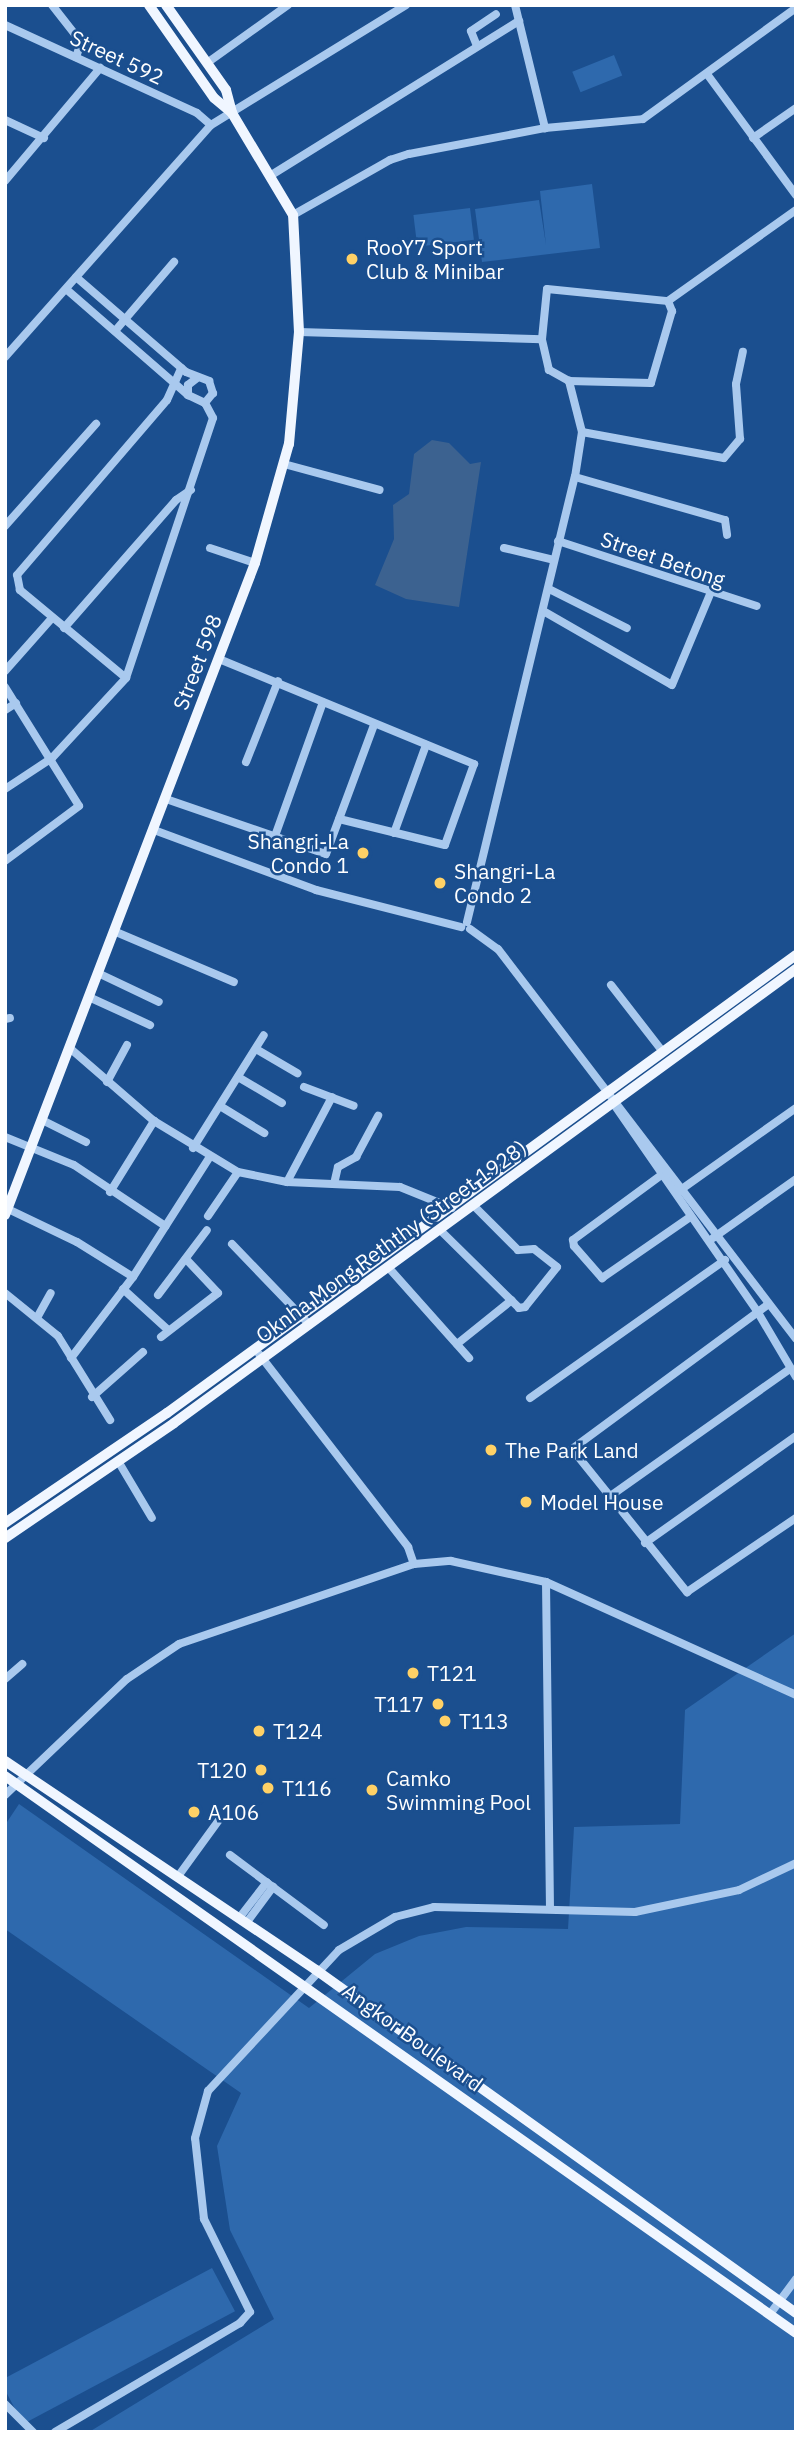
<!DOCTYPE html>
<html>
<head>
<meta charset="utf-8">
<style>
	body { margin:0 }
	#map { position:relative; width:801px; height:2437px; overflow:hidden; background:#1b4f8f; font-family:"IBM Plex Sans",sans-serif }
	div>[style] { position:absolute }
	.green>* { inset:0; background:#2e69ad; transform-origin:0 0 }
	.water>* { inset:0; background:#3c6290 }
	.minor>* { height:8px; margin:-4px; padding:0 4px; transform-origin:4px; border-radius:4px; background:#a9c9ee }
	.major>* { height:10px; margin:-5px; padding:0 5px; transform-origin:5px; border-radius:5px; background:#f0f6ff }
	.dots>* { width:19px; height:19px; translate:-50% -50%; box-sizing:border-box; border:4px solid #1b4f8f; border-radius:50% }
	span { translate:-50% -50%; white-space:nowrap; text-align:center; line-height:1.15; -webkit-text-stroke:5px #1b4f8f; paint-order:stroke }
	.street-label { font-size:21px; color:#fff }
	.poi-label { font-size:21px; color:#fff }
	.left { translate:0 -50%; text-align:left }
	.right { translate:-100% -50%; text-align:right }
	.frame { position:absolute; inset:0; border:7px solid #fff; pointer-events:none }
</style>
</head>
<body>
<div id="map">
	<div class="green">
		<div style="left:614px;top:55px;width:22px;height:45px;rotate:68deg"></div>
		<div style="clip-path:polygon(592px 184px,600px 248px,482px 262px,475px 209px,539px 200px,546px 245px,540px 191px)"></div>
		<div style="left:470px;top:208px;width:32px;height:57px;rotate:83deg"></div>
		<div style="clip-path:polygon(796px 1633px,796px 2432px,89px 2432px,274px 2319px,230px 2230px,217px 2146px,241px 2093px,5px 1929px,5px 1825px,19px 1804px,309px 2008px,375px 1954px,419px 1936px,466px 1927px,568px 1929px,574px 1827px,680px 1824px,685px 1710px)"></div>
		<div style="left:212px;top:2268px;width:49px;height:240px;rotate:62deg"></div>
	</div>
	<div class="water">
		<div style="clip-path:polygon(432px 440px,449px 443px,470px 464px,481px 462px,459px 607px,406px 599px,375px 585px,394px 539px,393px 505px,409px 494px,414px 454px)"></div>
	</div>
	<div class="minor">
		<div style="left:52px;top:5px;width:47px;rotate:51.9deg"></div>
		<div style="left:81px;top:42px;width:16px;rotate:108deg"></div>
		<div style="left:515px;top:5px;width:127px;rotate:76.3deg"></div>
		<div style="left:5px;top:25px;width:211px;rotate:24.6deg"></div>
		<div style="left:197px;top:113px;width:18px;rotate:41deg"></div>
		<div style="left:477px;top:46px;width:16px;rotate:-112deg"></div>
		<div style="left:471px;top:31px;width:30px;rotate:-34deg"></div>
		<div style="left:207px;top:63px;width:100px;rotate:-35.6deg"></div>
		<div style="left:707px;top:74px;width:150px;rotate:53.7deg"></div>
		<div style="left:5px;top:120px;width:43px;rotate:24.8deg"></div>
		<div style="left:753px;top:138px;width:52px;rotate:-34.9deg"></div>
		<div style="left:273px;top:174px;width:290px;rotate:-31.9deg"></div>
		<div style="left:5px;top:181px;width:148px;rotate:-49.9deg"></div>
		<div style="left:293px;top:215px;width:112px;rotate:-29.6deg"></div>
		<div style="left:390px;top:160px;width:20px;rotate:-18deg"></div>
		<div style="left:409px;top:154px;width:138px;rotate:-10.8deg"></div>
		<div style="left:545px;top:128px;width:98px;rotate:-5.2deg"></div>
		<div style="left:643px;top:119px;width:189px;rotate:-36deg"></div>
		<div style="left:76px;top:277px;width:145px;rotate:40.8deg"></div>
		<div style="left:186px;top:372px;width:25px;rotate:21deg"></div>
		<div style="left:209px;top:381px;width:13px;rotate:72deg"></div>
		<div style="left:213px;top:393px;width:13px;rotate:129deg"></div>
		<div style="left:205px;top:403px;width:19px;rotate:-155deg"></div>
		<div style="left:188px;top:395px;width:10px;rotate:-90deg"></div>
		<div style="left:188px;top:385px;width:11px;rotate:-38deg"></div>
		<div style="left:66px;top:289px;width:162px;rotate:41deg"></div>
		<div style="left:668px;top:301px;width:11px;rotate:68deg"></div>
		<div style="left:672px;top:311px;width:75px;rotate:106.3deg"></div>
		<div style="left:651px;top:383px;width:82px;rotate:-178.6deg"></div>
		<div style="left:569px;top:381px;width:23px;rotate:-151deg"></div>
		<div style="left:549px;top:370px;width:32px;rotate:-103deg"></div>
		<div style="left:542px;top:339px;width:50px;rotate:-84.3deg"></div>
		<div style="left:547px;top:289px;width:122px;rotate:5.7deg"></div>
		<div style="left:668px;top:301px;width:157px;rotate:-35.4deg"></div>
		<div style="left:115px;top:331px;width:91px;rotate:-49.5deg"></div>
		<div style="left:299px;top:332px;width:243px;rotate:1.7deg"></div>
		<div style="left:5px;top:357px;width:310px;rotate:-48.4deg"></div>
		<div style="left:211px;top:125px;width:229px;rotate:-31.6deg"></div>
		<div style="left:582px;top:432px;width:144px;rotate:10.4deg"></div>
		<div style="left:724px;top:458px;width:25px;rotate:-50deg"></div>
		<div style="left:740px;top:439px;width:55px;rotate:-94.2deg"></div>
		<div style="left:736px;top:384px;width:33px;rotate:-78deg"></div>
		<div style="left:284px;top:464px;width:99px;rotate:15.2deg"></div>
		<div style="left:575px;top:477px;width:156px;rotate:16deg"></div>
		<div style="left:725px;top:520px;width:15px;rotate:82deg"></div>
		<div style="left:5px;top:526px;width:137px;rotate:-48.3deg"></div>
		<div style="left:558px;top:541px;width:209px;rotate:18.1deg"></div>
		<div style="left:210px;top:548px;width:47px;rotate:18.4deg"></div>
		<div style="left:504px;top:548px;width:51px;rotate:13.5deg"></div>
		<div style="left:549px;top:589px;width:87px;rotate:26.6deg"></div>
		<div style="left:545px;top:612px;width:146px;rotate:29.9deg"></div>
		<div style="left:672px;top:685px;width:99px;rotate:-67.3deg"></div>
		<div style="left:64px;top:628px;width:170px;rotate:-48.8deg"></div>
		<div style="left:176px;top:500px;width:18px;rotate:-34deg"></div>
		<div style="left:219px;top:659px;width:276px;rotate:22.4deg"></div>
		<div style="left:474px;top:764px;width:86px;rotate:109.7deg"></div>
		<div style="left:445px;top:845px;width:109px;rotate:-166.2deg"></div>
		<div style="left:5px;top:671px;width:71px;rotate:-48.4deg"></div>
		<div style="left:126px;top:678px;width:138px;rotate:-140.3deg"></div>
		<div style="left:20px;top:590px;width:15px;rotate:-101deg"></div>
		<div style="left:17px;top:575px;width:230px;rotate:-49.4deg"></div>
		<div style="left:167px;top:400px;width:35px;rotate:-66deg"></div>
		<div style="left:5px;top:687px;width:140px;rotate:58.1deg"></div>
		<div style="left:79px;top:806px;width:92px;rotate:143.4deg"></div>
		<div style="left:5px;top:710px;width:13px;rotate:-32deg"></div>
		<div style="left:246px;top:762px;width:87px;rotate:-68.4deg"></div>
		<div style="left:5px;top:789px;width:56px;rotate:-33.4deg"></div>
		<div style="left:52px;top:758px;width:109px;rotate:-47.2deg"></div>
		<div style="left:126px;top:678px;width:274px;rotate:-71.5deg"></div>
		<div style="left:213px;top:418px;width:17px;rotate:-118deg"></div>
		<div style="left:166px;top:799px;width:169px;rotate:19deg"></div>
		<div style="left:326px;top:854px;width:138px;rotate:-69.6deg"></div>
		<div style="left:154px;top:830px;width:173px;rotate:20.3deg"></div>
		<div style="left:316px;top:890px;width:150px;rotate:14.3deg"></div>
		<div style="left:394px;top:833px;width:94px;rotate:-70deg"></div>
		<div style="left:275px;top:836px;width:142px;rotate:-70.3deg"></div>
		<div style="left:467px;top:922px;width:458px;rotate:-76.4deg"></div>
		<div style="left:575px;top:477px;width:46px;rotate:-81.2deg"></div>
		<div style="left:582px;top:432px;width:53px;rotate:-104.3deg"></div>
		<div style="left:470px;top:929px;width:34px;rotate:36deg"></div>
		<div style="left:498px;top:949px;width:491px;rotate:52.6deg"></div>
		<div style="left:116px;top:932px;width:128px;rotate:23deg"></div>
		<div style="left:100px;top:974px;width:65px;rotate:25.4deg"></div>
		<div style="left:611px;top:985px;width:85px;rotate:52.2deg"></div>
		<div style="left:91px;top:998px;width:65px;rotate:24.6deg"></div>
		<div style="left:5px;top:1019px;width:5px;rotate:-11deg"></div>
		<div style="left:256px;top:1049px;width:48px;rotate:30.3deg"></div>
		<div style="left:72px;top:1050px;width:108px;rotate:40.9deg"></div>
		<div style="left:154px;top:1121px;width:98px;rotate:31.3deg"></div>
		<div style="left:238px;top:1172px;width:50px;rotate:11.5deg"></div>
		<div style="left:287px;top:1182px;width:113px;rotate:2.5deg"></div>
		<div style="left:400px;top:1187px;width:56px;rotate:22deg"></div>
		<div style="left:238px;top:1077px;width:51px;rotate:30.6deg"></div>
		<div style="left:107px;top:1082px;width:42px;rotate:-61.6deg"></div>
		<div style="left:304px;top:1087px;width:53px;rotate:20.8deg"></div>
		<div style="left:613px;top:1103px;width:253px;rotate:55.3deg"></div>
		<div style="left:757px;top:1311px;width:77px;rotate:59.4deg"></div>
		<div style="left:220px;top:1106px;width:52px;rotate:31.5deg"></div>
		<div style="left:44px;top:1121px;width:47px;rotate:26.6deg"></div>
		<div style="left:5px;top:1137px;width:74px;rotate:22.1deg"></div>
		<div style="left:74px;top:1165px;width:110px;rotate:33.8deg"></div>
		<div style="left:193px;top:1148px;width:133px;rotate:-57.9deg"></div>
		<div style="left:660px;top:1176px;width:108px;rotate:143.7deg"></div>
		<div style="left:573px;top:1240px;width:6px;rotate:81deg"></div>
		<div style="left:574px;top:1246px;width:43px;rotate:48.8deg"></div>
		<div style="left:602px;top:1278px;width:107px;rotate:-34.7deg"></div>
		<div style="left:287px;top:1182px;width:96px;rotate:-62.1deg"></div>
		<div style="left:334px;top:1184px;width:17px;rotate:-77deg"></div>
		<div style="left:338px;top:1167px;width:21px;rotate:-29deg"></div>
		<div style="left:356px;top:1157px;width:47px;rotate:-61.8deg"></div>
		<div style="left:679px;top:1191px;width:143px;rotate:-35.4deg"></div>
		<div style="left:110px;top:1192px;width:84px;rotate:-58.2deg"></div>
		<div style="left:8px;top:1209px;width:76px;rotate:25.6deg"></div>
		<div style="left:77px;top:1242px;width:66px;rotate:32deg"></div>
		<div style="left:208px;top:1216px;width:53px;rotate:-55.7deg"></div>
		<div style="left:439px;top:1229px;width:112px;rotate:44.6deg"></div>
		<div style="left:519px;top:1308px;width:6px;rotate:-9deg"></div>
		<div style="left:525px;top:1307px;width:51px;rotate:-51.3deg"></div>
		<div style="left:557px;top:1267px;width:29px;rotate:-142deg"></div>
		<div style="left:534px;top:1249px;width:16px;rotate:176deg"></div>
		<div style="left:518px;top:1250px;width:64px;rotate:-135deg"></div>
		<div style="left:713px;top:1238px;width:102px;rotate:-35.4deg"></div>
		<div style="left:232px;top:1244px;width:112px;rotate:46.1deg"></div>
		<div style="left:388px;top:1267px;width:122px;rotate:48.3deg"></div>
		<div style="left:123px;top:1289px;width:61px;rotate:42.3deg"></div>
		<div style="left:5px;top:1293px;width:68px;rotate:39.1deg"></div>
		<div style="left:58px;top:1336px;width:99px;rotate:58.2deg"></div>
		<div style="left:158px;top:1295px;width:81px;rotate:-53deg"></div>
		<div style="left:766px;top:1306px;width:241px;rotate:143.6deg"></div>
		<div style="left:572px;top:1449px;width:184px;rotate:51.2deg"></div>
		<div style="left:687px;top:1592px;width:132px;rotate:-34.2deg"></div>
		<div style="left:38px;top:1316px;width:26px;rotate:-61deg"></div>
		<div style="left:161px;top:1337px;width:72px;rotate:-37.7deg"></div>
		<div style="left:218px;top:1293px;width:47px;rotate:-133.3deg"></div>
		<div style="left:457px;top:1344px;width:70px;rotate:-38.7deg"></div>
		<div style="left:259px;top:1354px;width:244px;rotate:52.3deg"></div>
		<div style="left:408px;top:1547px;width:18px;rotate:71deg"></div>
		<div style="left:71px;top:1358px;width:102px;rotate:-52.6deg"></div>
		<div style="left:133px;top:1277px;width:141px;rotate:-57.4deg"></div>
		<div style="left:92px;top:1397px;width:68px;rotate:-41.4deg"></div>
		<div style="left:530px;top:1398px;width:239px;rotate:-35.3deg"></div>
		<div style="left:118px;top:1461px;width:66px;rotate:59.2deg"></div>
		<div style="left:609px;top:1497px;width:222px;rotate:-35.3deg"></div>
		<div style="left:645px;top:1543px;width:185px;rotate:-35.3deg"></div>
		<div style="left:546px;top:1582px;width:327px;rotate:89.3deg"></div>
		<div style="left:5px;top:1679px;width:23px;rotate:-41deg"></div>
		<div style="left:5px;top:1795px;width:168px;rotate:-43.6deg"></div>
		<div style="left:127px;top:1679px;width:63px;rotate:-33.9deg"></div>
		<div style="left:179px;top:1644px;width:248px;rotate:-18.8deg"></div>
		<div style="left:414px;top:1564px;width:37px;rotate:-5deg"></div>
		<div style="left:451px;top:1561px;width:97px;rotate:12.5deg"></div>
		<div style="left:546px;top:1582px;width:274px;rotate:24.3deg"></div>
		<div style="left:230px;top:1855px;width:117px;rotate:36.7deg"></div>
		<div style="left:179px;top:1875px;width:68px;rotate:-54deg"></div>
		<div style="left:240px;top:1917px;width:44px;rotate:-52.4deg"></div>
		<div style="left:247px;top:1922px;width:44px;rotate:-53.4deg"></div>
		<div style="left:770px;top:2314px;width:44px;rotate:-53.4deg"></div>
		<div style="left:5px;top:2404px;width:40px;rotate:45deg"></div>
		<div style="left:55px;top:2432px;width:215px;rotate:-30.5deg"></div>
		<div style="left:240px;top:2323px;width:15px;rotate:-48deg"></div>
		<div style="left:250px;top:2312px;width:104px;rotate:-116.3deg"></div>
		<div style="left:204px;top:2219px;width:81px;rotate:-96.3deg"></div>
		<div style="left:195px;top:2138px;width:49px;rotate:-74.5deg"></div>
		<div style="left:208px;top:2091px;width:192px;rotate:-47.1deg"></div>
		<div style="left:339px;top:1950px;width:65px;rotate:-30.5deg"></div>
		<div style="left:395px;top:1917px;width:40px;rotate:-14.4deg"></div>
		<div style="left:434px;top:1907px;width:201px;rotate:1.4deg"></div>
		<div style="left:635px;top:1912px;width:106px;rotate:-11.9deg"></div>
		<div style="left:739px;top:1890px;width:63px;rotate:-25.3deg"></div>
	</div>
	<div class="major">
		<div style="left:166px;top:5px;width:104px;rotate:54.8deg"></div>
		<div style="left:226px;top:90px;width:24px;rotate:75deg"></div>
		<div style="left:5px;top:1215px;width:698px;rotate:-69.02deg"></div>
		<div style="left:255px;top:563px;width:124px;rotate:-74.1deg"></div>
		<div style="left:289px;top:444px;width:112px;rotate:-84.9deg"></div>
		<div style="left:299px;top:332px;width:117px;rotate:-92.9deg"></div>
		<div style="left:293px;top:215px;width:119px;rotate:-120.9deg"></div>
		<div style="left:232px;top:113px;width:23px;rotate:-140deg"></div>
		<div style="left:214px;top:98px;width:113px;rotate:-125deg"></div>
		<div style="left:5px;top:1523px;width:196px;rotate:-34.2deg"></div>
		<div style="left:167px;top:1413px;width:778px;rotate:-36.06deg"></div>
		<div style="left:5px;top:1538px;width:204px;rotate:-34.2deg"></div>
		<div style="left:174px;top:1423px;width:770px;rotate:-36.13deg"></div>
		<div style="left:5px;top:1761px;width:375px;rotate:33.9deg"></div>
		<div style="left:316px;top:1970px;width:590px;rotate:35.55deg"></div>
		<div style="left:5px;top:1776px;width:967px;rotate:35.15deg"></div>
	</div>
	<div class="dots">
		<div style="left:352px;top:259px;background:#ffd166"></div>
		<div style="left:363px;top:853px;background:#ffd166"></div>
		<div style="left:440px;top:883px;background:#ffd166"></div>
		<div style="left:491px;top:1450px;background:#ffd166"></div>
		<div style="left:526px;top:1502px;background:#ffd166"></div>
		<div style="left:413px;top:1673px;background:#ffd166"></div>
		<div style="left:438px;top:1704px;background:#ffd166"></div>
		<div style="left:445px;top:1721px;background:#ffd166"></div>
		<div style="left:259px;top:1731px;background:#ffd166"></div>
		<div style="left:261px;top:1770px;background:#ffd166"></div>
		<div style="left:268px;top:1788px;background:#ffd166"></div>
		<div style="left:372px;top:1790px;background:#ffd166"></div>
		<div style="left:194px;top:1812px;background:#ffd166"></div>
	</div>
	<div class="street-label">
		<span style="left:117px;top:57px;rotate:25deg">Street 592</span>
		<span style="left:663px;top:559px;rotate:19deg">Street Betong</span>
		<span style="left:197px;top:662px;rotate:-69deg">Street 598</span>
		<span style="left:391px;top:1241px;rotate:-36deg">Oknha Mong Reththy (Street 1928)</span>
		<span style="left:413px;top:2037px;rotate:36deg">Angkor Boulevard</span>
	</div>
	<div class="poi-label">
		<span class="left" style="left:366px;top:259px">RooY7 Sport<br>Club &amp; Minibar</span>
		<span class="right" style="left:349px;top:853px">Shangri-La<br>Condo 1</span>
		<span class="left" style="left:454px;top:883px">Shangri-La<br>Condo 2</span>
		<span class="left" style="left:505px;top:1450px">The Park Land</span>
		<span class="left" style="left:540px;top:1502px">Model House</span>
		<span class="left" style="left:427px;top:1673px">T121</span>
		<span class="right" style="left:424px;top:1704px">T117</span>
		<span class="left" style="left:459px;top:1721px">T113</span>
		<span class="left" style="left:273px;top:1731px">T124</span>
		<span class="right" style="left:247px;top:1770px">T120</span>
		<span class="left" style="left:386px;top:1790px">Camko<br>Swimming Pool</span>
		<span class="left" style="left:282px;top:1788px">T116</span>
		<span class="left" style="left:208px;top:1812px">A106</span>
	</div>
	<div class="frame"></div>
</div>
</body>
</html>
